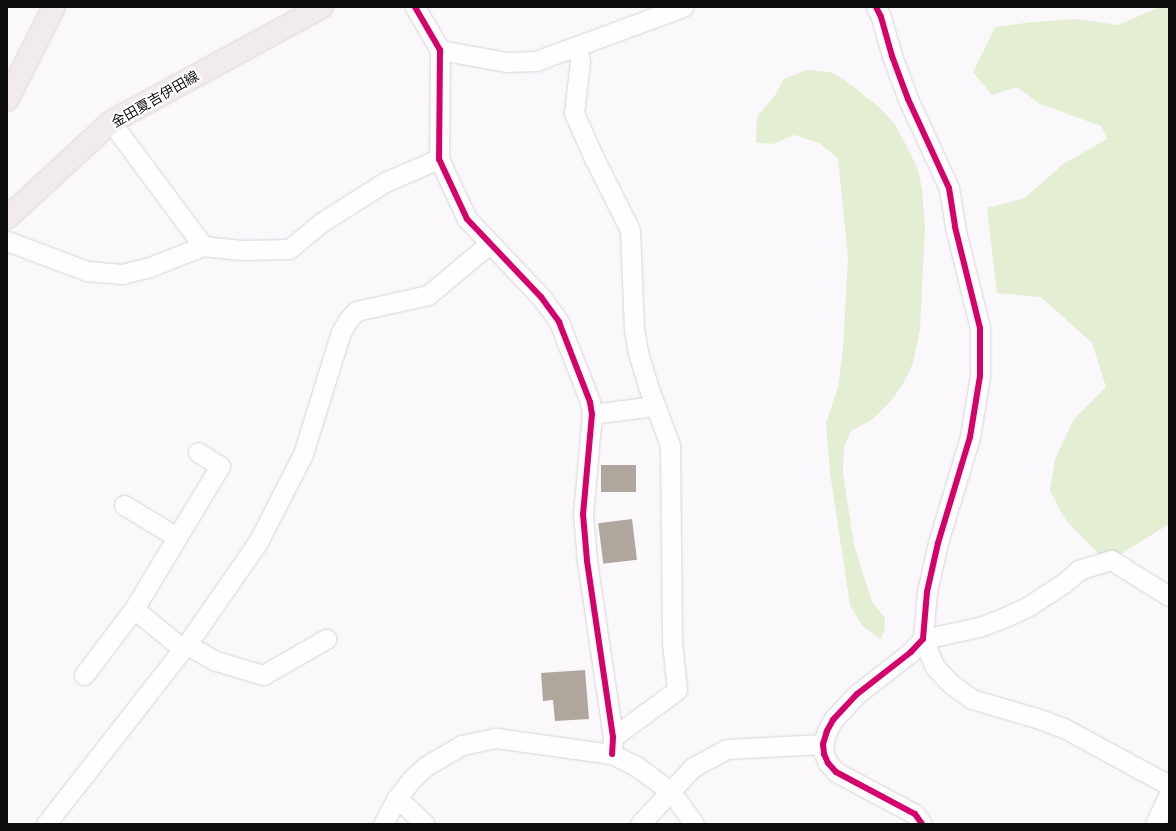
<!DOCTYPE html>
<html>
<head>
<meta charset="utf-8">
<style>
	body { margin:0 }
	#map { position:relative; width:1176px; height:831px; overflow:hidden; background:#fbf8fc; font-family:Mulish,"Noto Sans JP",sans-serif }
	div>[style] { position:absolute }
	.green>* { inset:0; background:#e4eed3 }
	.building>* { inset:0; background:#afa69e; transform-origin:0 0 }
	.roads { filter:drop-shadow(0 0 1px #d6d4d7) drop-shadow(0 0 1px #d6d4d7) }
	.minor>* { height:19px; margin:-9.5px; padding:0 9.5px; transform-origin:9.5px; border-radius:9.5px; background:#fefeff }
	.major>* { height:22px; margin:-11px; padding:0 11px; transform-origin:11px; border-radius:11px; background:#f1ebed }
	.cycleway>* { height:6px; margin:-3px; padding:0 3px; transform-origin:3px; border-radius:3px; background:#d6006c }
	span { translate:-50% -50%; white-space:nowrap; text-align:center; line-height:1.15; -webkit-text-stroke:4px #fff; paint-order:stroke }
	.street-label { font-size:14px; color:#0d0c0e }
	.frame { position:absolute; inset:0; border:8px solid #0d0c0e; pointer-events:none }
</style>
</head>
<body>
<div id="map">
	<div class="green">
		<div style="clip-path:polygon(1160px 7px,1169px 7px,1169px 524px,1107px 563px,1065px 519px,1050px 491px,1055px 459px,1074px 419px,1106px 387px,1092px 343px,1041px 297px,997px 293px,987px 208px,1025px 198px,1063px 164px,1107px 139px,1101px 126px,1040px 104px,1017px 87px,992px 95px,973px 72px,995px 27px,1032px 22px,1075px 19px,1118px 25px)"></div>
		<div style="clip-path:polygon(807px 70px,830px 72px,846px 81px,879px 107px,895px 124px,904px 141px,918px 169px,922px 189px,925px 228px,920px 330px,913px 363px,904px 382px,892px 400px,873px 419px,851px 431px,844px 447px,843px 473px,854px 545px,872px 602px,885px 618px,885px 629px,881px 639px,862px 626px,850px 605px,830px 473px,826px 423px,838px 387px,843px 348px,848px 258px,838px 158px,819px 143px,794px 135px,773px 144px,756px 143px,757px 117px,776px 94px,784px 79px)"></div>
	</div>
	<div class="building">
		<div style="left:601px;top:465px;width:35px;height:27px"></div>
		<div style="left:632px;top:519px;width:41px;height:34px;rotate:83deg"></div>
		<div style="clip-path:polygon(585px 670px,589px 719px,555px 721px,553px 700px,543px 701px,541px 673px)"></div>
	</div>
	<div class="roads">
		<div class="minor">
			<div style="left:415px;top:7px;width:50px;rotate:59.8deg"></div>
			<div style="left:440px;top:50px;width:109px;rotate:90.5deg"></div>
			<div style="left:439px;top:159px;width:66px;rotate:65deg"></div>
			<div style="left:467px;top:219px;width:108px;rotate:46.5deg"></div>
			<div style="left:541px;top:297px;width:31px;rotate:54deg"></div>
			<div style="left:559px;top:322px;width:86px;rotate:68.8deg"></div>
			<div style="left:590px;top:402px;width:12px;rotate:81deg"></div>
			<div style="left:592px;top:414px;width:100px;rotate:95.1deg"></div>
			<div style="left:583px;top:514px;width:47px;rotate:85.1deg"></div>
			<div style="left:587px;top:561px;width:178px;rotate:81.6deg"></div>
			<div style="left:613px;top:737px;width:17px;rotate:93deg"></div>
			<div style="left:876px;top:7px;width:11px;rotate:63deg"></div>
			<div style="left:881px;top:17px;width:41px;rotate:74.2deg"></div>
			<div style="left:892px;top:56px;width:46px;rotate:69.6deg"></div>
			<div style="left:908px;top:99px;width:98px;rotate:65.3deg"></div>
			<div style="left:949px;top:188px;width:39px;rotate:81deg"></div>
			<div style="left:955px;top:227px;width:104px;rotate:76.1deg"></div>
			<div style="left:980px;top:328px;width:48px;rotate:90deg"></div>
			<div style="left:980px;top:376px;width:62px;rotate:99.3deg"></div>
			<div style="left:970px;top:437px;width:111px;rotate:106.8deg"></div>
			<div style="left:938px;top:543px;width:50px;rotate:102.7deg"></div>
			<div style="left:927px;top:592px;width:47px;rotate:94.9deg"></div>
			<div style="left:923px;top:639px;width:18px;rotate:133deg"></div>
			<div style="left:911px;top:652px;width:68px;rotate:142.1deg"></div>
			<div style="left:857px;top:694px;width:35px;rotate:133deg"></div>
			<div style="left:833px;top:720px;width:13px;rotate:119deg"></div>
			<div style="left:827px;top:731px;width:14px;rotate:107deg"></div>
			<div style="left:823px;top:744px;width:10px;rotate:84deg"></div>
			<div style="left:824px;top:754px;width:10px;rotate:66deg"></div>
			<div style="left:828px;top:763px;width:12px;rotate:48deg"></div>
			<div style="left:836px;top:772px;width:89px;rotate:28deg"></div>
			<div style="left:915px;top:814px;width:12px;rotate:55deg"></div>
			<div style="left:577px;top:46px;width:15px;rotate:79deg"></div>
			<div style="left:580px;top:61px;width:52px;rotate:96.6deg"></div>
			<div style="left:574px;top:113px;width:49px;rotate:66deg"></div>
			<div style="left:594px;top:158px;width:80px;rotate:63.4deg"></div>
			<div style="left:630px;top:230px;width:99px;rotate:87.7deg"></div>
			<div style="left:634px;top:329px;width:27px;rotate:80deg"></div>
			<div style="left:639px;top:356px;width:31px;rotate:73deg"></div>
			<div style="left:648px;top:386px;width:63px;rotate:69.6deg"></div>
			<div style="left:670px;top:445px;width:197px;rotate:89.4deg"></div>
			<div style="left:672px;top:642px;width:48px;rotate:84.1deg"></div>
			<div style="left:677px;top:690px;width:79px;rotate:143.7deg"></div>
			<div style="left:440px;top:50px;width:68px;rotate:10.2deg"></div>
			<div style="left:507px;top:62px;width:29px;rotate:-2deg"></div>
			<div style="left:536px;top:61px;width:157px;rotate:-20.2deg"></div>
			<div style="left:111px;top:122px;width:154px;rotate:53.4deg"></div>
			<div style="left:7px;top:241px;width:85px;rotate:20.6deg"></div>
			<div style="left:87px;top:271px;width:35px;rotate:5deg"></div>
			<div style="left:122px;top:274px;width:29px;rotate:-14deg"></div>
			<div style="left:150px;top:267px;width:57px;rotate:-21.6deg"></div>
			<div style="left:203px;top:246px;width:38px;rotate:6deg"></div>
			<div style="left:241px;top:250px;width:48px;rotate:-1.2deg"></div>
			<div style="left:289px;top:249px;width:43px;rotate:-39.3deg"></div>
			<div style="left:322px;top:222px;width:75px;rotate:-32.4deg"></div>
			<div style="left:385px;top:182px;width:59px;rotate:-23.1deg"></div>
			<div style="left:592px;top:414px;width:64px;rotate:-7.2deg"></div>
			<div style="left:124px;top:505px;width:62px;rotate:31.1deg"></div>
			<div style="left:1169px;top:596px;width:68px;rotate:-148.2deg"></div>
			<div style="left:1111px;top:560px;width:34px;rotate:163deg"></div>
			<div style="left:1079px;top:570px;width:20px;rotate:139deg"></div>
			<div style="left:1064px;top:583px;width:44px;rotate:147deg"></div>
			<div style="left:1027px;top:607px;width:21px;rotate:155deg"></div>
			<div style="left:1008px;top:616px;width:31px;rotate:159deg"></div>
			<div style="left:979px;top:627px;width:57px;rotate:167.9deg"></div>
			<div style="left:923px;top:639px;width:30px;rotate:67deg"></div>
			<div style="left:935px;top:667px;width:23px;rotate:47deg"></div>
			<div style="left:951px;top:684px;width:26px;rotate:36deg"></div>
			<div style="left:972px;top:699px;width:71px;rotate:16.4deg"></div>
			<div style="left:1040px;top:719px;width:26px;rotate:21deg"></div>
			<div style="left:1064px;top:728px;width:119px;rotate:28.5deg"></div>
			<div style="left:134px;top:609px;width:167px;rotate:-59deg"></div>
			<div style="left:220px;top:466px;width:26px;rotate:-148deg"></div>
			<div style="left:186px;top:644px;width:34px;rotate:30deg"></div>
			<div style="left:216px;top:661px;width:49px;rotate:16.6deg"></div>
			<div style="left:263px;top:675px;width:73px;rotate:-29.7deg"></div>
			<div style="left:84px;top:675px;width:83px;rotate:-52.9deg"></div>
			<div style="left:134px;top:609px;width:63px;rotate:39.2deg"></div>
			<div style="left:397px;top:798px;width:38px;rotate:43deg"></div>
			<div style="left:46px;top:824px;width:237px;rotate:-52deg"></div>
			<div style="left:192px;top:637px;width:116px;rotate:-55.2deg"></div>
			<div style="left:258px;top:542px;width:99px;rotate:-62.9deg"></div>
			<div style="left:303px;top:454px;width:128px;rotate:-72.7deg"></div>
			<div style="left:341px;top:332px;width:14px;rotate:-60deg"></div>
			<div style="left:348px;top:320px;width:12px;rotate:-48deg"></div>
			<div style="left:356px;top:311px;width:74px;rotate:-12.5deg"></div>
			<div style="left:428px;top:295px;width:80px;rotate:-39.9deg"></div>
			<div style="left:383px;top:824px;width:30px;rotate:-62deg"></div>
			<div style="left:397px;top:798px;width:24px;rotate:-52deg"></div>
			<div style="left:412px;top:779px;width:19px;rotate:-43deg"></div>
			<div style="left:426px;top:766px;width:42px;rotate:-30.3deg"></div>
			<div style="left:462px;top:745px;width:35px;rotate:-12deg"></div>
			<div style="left:496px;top:738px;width:117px;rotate:7.9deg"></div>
			<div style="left:612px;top:754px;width:27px;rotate:27deg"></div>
			<div style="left:636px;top:766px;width:44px;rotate:36.6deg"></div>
			<div style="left:671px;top:792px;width:39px;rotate:54deg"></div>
			<div style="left:640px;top:824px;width:78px;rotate:-47.1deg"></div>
			<div style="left:693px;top:767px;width:38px;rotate:-28deg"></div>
			<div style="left:727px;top:749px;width:96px;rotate:-3deg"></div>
			<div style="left:1155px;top:824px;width:33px;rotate:-65deg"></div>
		</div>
		<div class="major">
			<div style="left:7px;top:100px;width:104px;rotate:-63.2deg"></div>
			<div style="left:7px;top:218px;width:142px;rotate:-42.7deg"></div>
			<div style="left:111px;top:122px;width:240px;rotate:-28.6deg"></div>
		</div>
	</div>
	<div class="cycleway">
		<div style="left:415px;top:7px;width:50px;rotate:59.8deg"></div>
		<div style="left:440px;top:50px;width:109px;rotate:90.5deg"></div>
		<div style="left:439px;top:159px;width:66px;rotate:65deg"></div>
		<div style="left:467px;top:219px;width:108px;rotate:46.5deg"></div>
		<div style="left:541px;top:297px;width:31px;rotate:54deg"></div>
		<div style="left:559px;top:322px;width:86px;rotate:68.8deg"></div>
		<div style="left:590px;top:402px;width:12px;rotate:81deg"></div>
		<div style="left:592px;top:414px;width:100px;rotate:95.1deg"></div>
		<div style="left:583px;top:514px;width:47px;rotate:85.1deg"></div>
		<div style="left:587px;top:561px;width:178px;rotate:81.6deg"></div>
		<div style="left:613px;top:737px;width:17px;rotate:93deg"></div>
		<div style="left:876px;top:7px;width:11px;rotate:63deg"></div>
		<div style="left:881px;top:17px;width:41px;rotate:74.2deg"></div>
		<div style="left:892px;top:56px;width:46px;rotate:69.6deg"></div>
		<div style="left:908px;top:99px;width:98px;rotate:65.3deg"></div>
		<div style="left:949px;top:188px;width:39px;rotate:81deg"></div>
		<div style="left:955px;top:227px;width:104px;rotate:76.1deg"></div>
		<div style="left:980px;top:328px;width:48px;rotate:90deg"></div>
		<div style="left:980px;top:376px;width:62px;rotate:99.3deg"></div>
		<div style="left:970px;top:437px;width:111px;rotate:106.8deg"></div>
		<div style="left:938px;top:543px;width:50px;rotate:102.7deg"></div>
		<div style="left:927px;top:592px;width:47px;rotate:94.9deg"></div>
		<div style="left:923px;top:639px;width:18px;rotate:133deg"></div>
		<div style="left:911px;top:652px;width:68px;rotate:142.1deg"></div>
		<div style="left:857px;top:694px;width:35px;rotate:133deg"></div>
		<div style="left:833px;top:720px;width:13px;rotate:119deg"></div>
		<div style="left:827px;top:731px;width:14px;rotate:107deg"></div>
		<div style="left:823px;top:744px;width:10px;rotate:84deg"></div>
		<div style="left:824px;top:754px;width:10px;rotate:66deg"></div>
		<div style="left:828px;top:763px;width:12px;rotate:48deg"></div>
		<div style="left:836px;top:772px;width:89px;rotate:28deg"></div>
		<div style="left:915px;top:814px;width:12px;rotate:55deg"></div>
	</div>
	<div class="street-label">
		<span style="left:155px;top:99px;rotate:-30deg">金田夏吉伊田線</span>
	</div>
	<div class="frame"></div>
</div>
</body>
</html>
